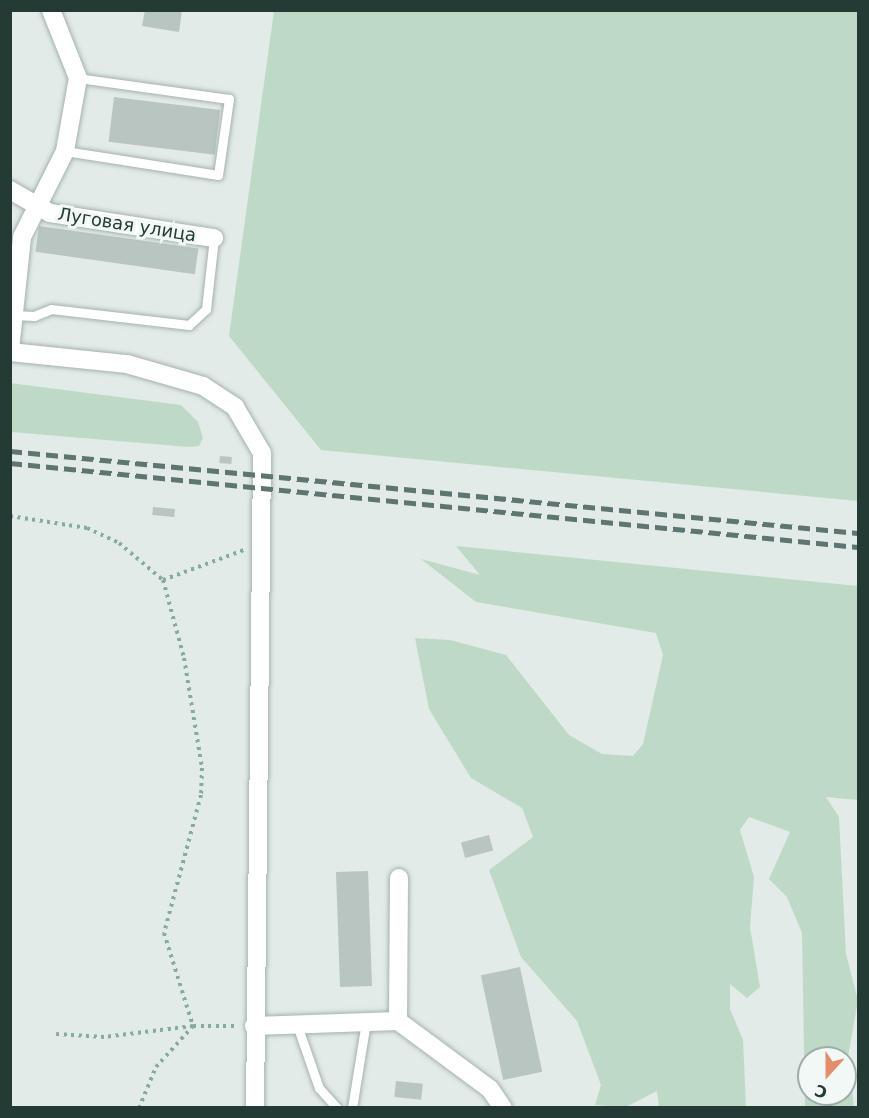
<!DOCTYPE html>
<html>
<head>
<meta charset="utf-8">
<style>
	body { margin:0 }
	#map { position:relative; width:869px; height:1118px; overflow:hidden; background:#e2ebe8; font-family:"DejaVu Sans",sans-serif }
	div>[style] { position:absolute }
	.green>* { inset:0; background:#bedac7 }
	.building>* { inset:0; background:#b8c5c1; transform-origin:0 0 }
	.path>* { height:4px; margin-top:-2px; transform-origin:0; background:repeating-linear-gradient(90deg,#86aba2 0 3px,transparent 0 7.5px) }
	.roads { filter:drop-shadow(0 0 2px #a5b2af) drop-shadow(0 0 2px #a5b2af) }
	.service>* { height:9px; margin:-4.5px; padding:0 4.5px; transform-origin:4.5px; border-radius:4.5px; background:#fff }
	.minor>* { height:18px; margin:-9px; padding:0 9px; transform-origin:9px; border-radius:9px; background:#fff }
	.tertiary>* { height:18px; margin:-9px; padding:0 9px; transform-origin:9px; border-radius:9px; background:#fff }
	.rail>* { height:4.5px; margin-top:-2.25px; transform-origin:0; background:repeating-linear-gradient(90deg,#5f7571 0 12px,transparent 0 18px) }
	span { translate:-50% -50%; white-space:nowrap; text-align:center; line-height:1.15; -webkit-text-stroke:6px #f2f8f5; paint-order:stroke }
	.street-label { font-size:18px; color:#243a35 }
	.frame { position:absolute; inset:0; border:12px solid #243a35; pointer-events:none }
	.north { position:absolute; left:797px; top:1046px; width:60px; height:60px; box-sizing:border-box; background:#f2f8f5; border:2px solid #a0aca8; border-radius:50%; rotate:201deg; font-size:16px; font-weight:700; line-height:24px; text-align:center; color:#243a35 }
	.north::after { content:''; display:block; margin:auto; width:21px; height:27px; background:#e38e68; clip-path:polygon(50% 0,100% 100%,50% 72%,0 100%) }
</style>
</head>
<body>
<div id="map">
	<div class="green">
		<div style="clip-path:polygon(274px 11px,858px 11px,858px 501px,321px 450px,229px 336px)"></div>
		<div style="clip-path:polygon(10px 383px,181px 405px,198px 422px,203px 438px,199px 446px,189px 447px,11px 432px)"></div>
		<div style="clip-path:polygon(evenodd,456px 546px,858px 586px,858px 800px,826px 797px,839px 817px,846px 954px,858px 1000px,848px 1057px,854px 1107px,805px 1107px,802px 933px,787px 897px,769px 879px,790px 832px,749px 817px,740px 830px,754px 877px,750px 927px,760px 987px,747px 998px,730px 984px,730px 1009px,743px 1040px,746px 1107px,659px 1107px,657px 1091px,626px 1107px,595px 1105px,601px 1085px,577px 1021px,521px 957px,489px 870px,533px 837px,522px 808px,471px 778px,429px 709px,415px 638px,450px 640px,506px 655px,569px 735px,602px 754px,633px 756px,643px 744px,663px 655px,656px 633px,476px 602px,421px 559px,480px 575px,456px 546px,809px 1058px,845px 1058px,845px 1094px,809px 1094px,809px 1058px)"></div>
	</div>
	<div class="building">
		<div style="clip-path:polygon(145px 10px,182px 10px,179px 32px,142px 26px)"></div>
		<div style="left:114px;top:97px;width:107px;height:45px;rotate:7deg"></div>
		<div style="left:39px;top:226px;width:161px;height:26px;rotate:8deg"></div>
		<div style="left:220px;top:456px;width:12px;height:7px;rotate:5deg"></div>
		<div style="left:153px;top:507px;width:22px;height:8px;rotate:5deg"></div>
		<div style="left:489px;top:835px;width:16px;height:29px;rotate:75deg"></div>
		<div style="left:368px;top:871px;width:115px;height:32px;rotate:88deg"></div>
		<div style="left:520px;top:967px;width:107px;height:40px;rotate:78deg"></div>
		<div style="left:396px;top:1081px;width:27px;height:16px;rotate:6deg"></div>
	</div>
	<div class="path">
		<div style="left:10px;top:516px;width:78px;rotate:8.9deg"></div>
		<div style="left:87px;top:528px;width:35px;rotate:25deg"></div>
		<div style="left:119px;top:543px;width:57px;rotate:40.1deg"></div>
		<div style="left:163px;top:580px;width:81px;rotate:74.9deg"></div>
		<div style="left:184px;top:658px;width:111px;rotate:80.7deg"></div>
		<div style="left:202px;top:768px;width:27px;rotate:92deg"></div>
		<div style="left:201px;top:795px;width:143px;rotate:105deg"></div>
		<div style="left:164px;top:933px;width:97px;rotate:72.7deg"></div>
		<div style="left:193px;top:1026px;width:90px;rotate:173deg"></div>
		<div style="left:104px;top:1037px;width:48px;rotate:-176.4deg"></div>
		<div style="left:163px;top:580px;width:86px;rotate:-20.3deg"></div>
		<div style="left:139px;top:1108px;width:44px;rotate:-67.5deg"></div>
		<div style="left:156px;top:1067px;width:55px;rotate:-47.9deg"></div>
		<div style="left:193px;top:1026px;width:45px"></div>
	</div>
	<div class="roads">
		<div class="service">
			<div style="left:65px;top:151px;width:155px;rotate:8.9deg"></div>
			<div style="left:218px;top:175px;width:77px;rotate:-81.8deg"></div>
			<div style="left:229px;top:99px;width:152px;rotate:-172.1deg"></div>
			<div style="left:14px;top:315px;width:20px;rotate:3deg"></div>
			<div style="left:34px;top:316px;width:18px;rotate:-22deg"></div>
			<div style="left:51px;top:309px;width:139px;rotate:6.6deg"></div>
			<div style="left:189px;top:325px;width:23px;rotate:-43deg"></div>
			<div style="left:206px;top:309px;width:71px;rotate:-83.6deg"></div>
			<div style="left:297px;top:1025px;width:67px;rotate:70.8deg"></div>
			<div style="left:319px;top:1088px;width:27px;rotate:48deg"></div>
			<div style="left:352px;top:1108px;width:87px;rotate:-80.8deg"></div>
		</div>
		<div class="minor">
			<div style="left:10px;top:190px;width:46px;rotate:29.9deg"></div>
			<div style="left:50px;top:213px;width:166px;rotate:8.7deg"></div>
			<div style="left:10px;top:350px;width:114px;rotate:-83.9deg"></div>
			<div style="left:22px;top:237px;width:96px;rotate:-63.4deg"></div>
			<div style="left:65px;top:151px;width:74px;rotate:-79.9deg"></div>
			<div style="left:78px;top:78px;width:73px;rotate:-111.7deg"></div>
			<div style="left:398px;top:1021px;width:143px;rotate:-89.6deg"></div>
			<div style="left:254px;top:1026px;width:144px;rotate:-2deg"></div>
			<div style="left:398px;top:1021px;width:114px;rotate:36.5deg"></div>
			<div style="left:490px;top:1089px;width:23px;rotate:56deg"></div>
		</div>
		<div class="tertiary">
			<div style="left:10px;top:352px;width:118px;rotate:5.9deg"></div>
			<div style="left:127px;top:364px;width:79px;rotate:16.1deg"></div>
			<div style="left:203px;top:386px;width:38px;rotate:33deg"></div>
			<div style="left:235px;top:407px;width:53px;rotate:59.6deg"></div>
			<div style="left:262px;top:453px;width:655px;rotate:90.61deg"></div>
		</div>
	</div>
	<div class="rail">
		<div style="left:10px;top:451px;width:852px;rotate:5.52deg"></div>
		<div style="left:10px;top:463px;width:852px;rotate:5.66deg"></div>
	</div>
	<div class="street-label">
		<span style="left:127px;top:225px;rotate:9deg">Луговая улица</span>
	</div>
	<div class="frame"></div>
	<div class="north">С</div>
</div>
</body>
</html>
